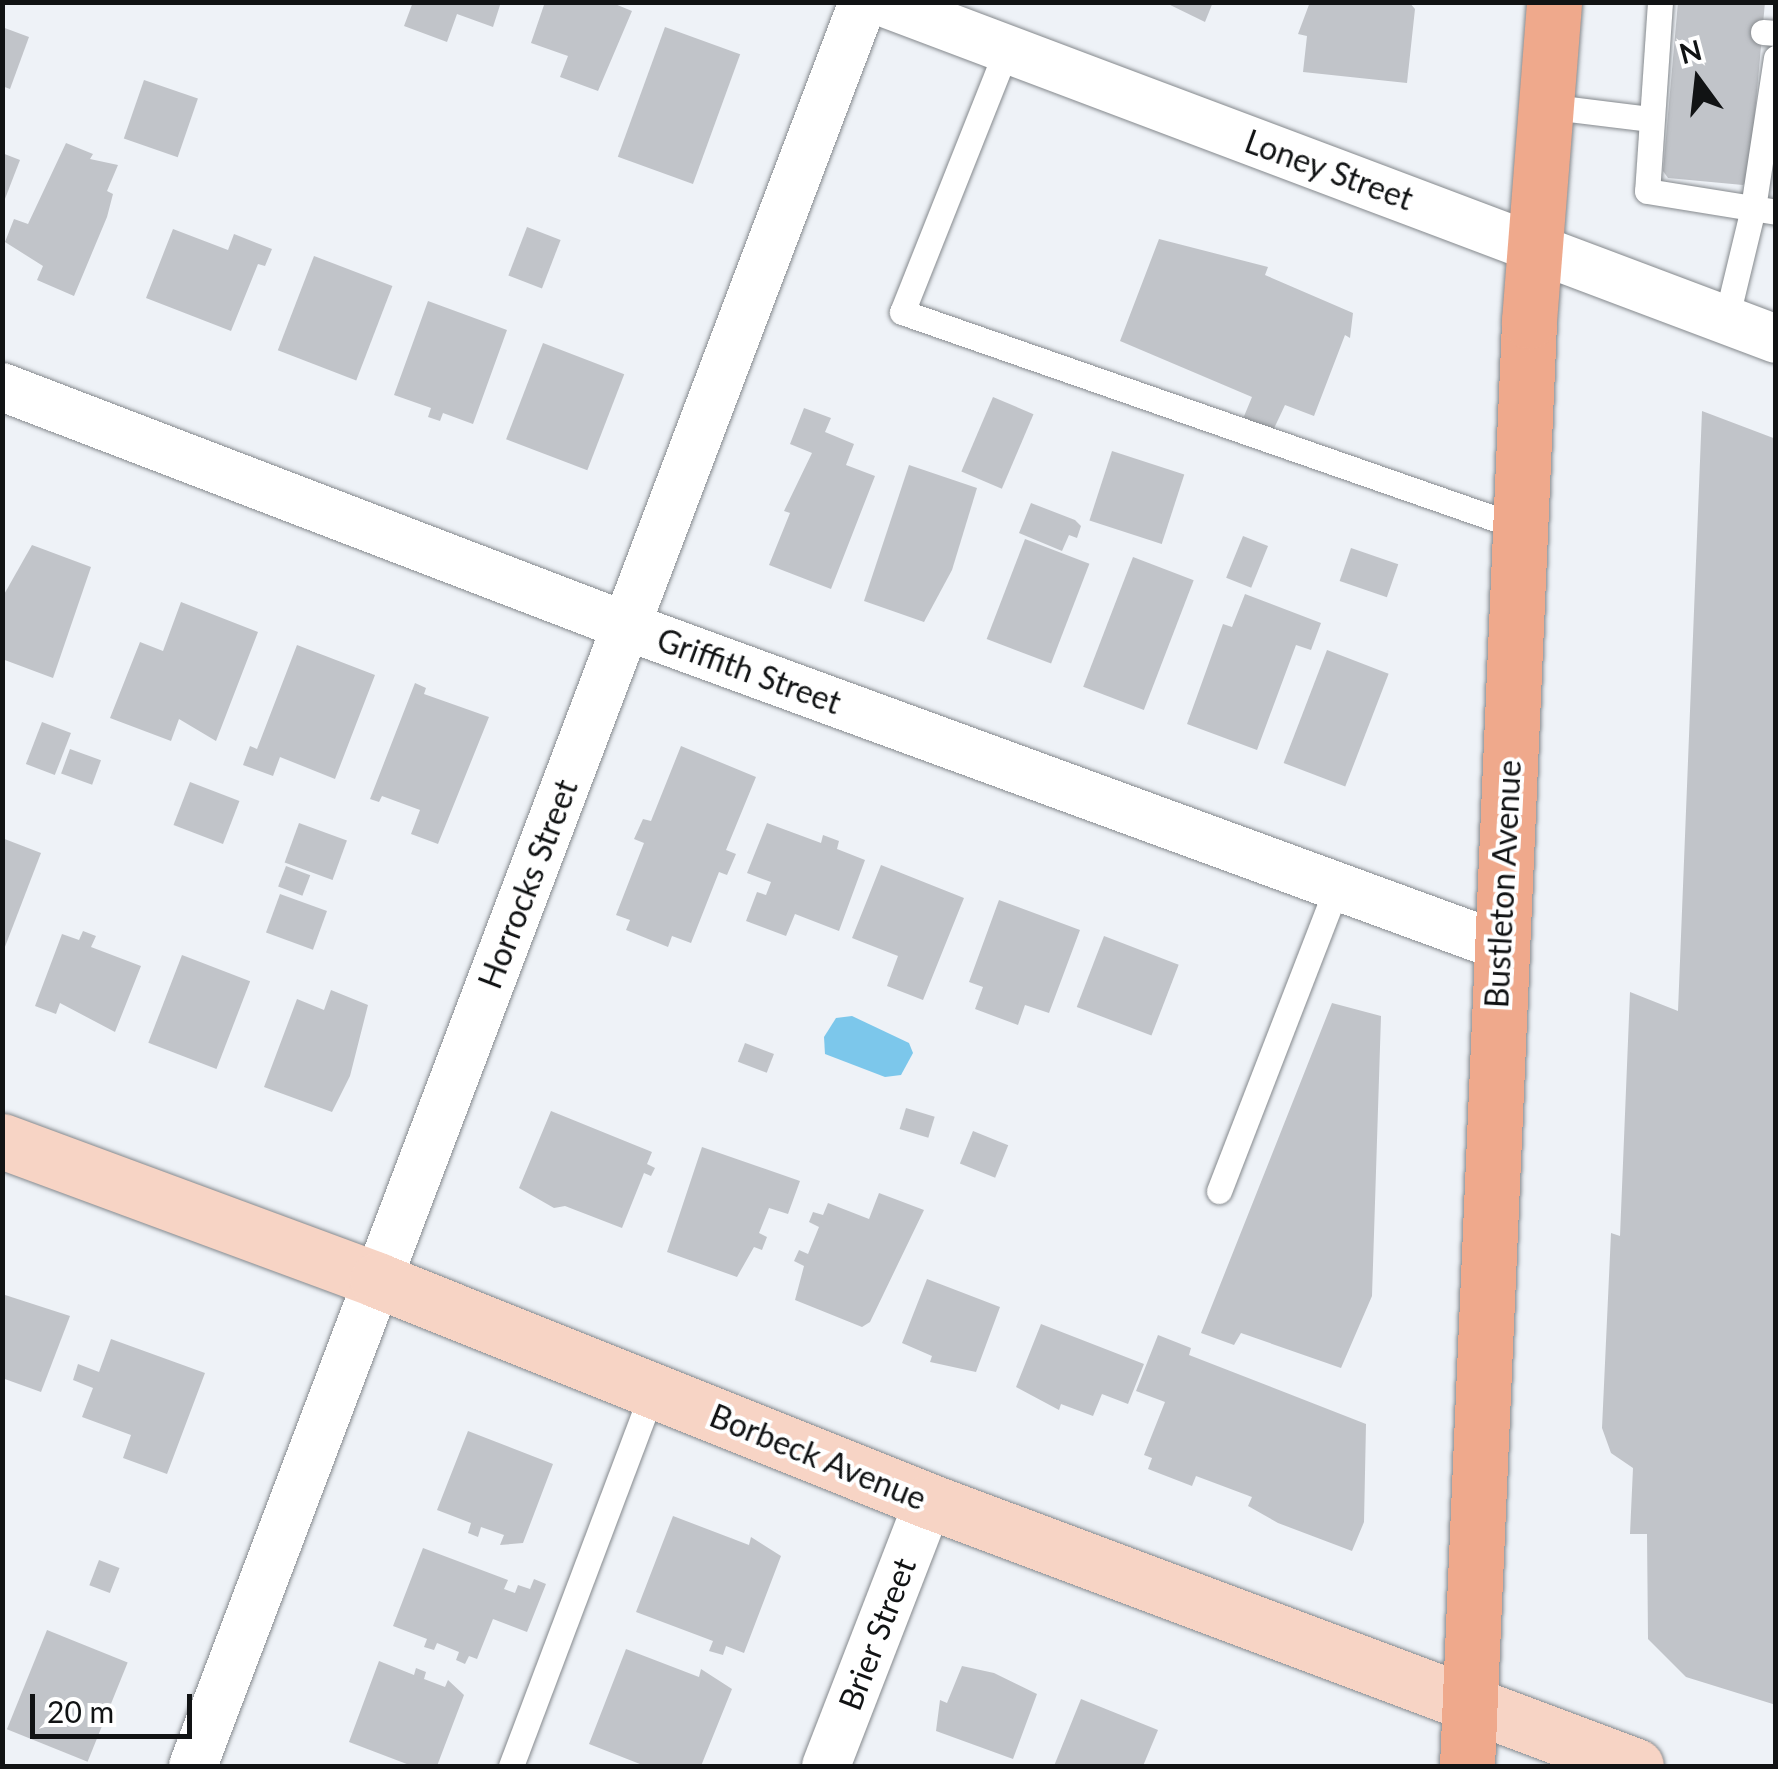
<!DOCTYPE html>
<html>
<head>
<meta charset="utf-8">
<style>
	body { margin:0 }
	#map { position:relative; width:1778px; height:1769px; overflow:hidden; background:#eef2f7; font-family:Lato,sans-serif }
	div>[style] { position:absolute }
	.water>* { inset:0; background:#7cc7eb }
	.building>* { inset:0; background:#c1c4c9; transform-origin:0 0 }
	.roads { filter:drop-shadow(0 0 2px #85898d) drop-shadow(0 0 2px #85898d) }
	.lane>* { height:25px; margin:-12.5px; padding:0 12.5px; transform-origin:12.5px; border-radius:12.5px; background:#fff }
	.street>* { height:48px; margin:-24px; padding:0 24px; transform-origin:24px; border-radius:24px; background:#fff }
	.secondary>* { height:55px; margin:-27.5px; padding:0 27.5px; transform-origin:27.5px; border-radius:27.5px; background:#f7d4c5 }
	.primary>* { height:55px; margin:-27.5px; padding:0 27.5px; transform-origin:27.5px; border-radius:27.5px; background:#efa98c }
	span { translate:-50% -50%; white-space:nowrap; text-align:center; line-height:1.15; -webkit-text-stroke:8px #fff; paint-order:stroke }
	.street-label { font-size:32px; color:#111314 }
	.frame { position:absolute; inset:0; border:5px solid #111314; pointer-events:none }
	.north { position:absolute; left:1648px; top:30px; width:100px; height:100px; -webkit-text-stroke:8px #fff; paint-order:stroke; rotate:345deg; font-size:28px; font-weight:700; line-height:40px; text-align:center; color:#111314 }
	.north::after { content:''; display:block; margin:auto; width:35px; height:45px; background:#111314; clip-path:polygon(50% 0,100% 100%,50% 72%,0 100%) }
	.scale { position:absolute; left:30px; top:1694px; width:162px; height:45px; box-sizing:border-box; border:5px solid #111314; border-top:0; padding-left:12px; font-size:30px; line-height:35px; white-space:nowrap; color:#111314; -webkit-text-stroke:8px #fff; paint-order:stroke }
</style>
</head>
<body>
<div id="map">
	<div class="water">
		<div style="clip-path:polygon(852px 1016px,909px 1043px,913px 1053px,901px 1075px,885px 1077px,825px 1054px,824px 1037px,836px 1018px)"></div>
	</div>
	<div class="building">
		<div style="clip-path:polygon(413px 2px,501px 2px,493px 27px,457px 14px,447px 42px,404px 26px)"></div>
		<div style="clip-path:polygon(545px 2px,610px 2px,632px 11px,598px 91px,560px 77px,568px 56px,531px 43px)"></div>
		<div style="clip-path:polygon(1164px 2px,1213px 2px,1205px 22px)"></div>
		<div style="clip-path:polygon(1310px 2px,1409px 2px,1415px 9px,1407px 83px,1303px 72px,1307px 36px,1298px 34px)"></div>
		<div style="clip-path:polygon(1678px 2px,1765px 2px,1749px 180px,1743px 185px,1668px 178px,1663px 171px)"></div>
		<div style="clip-path:polygon(2px 27px,29px 37px,10px 89px,2px 86px)"></div>
		<div style="left:665px;top:27px;width:80px;height:138px;rotate:20deg"></div>
		<div style="left:144px;top:80px;width:57px;height:62px;rotate:19deg"></div>
		<div style="clip-path:polygon(66px 143px,93px 154px,90px 159px,118px 165px,107px 191px,113px 194px,107px 217px,74px 296px,37px 280px,43px 266px,5px 242px,14px 219px,28px 224px)"></div>
		<div style="clip-path:polygon(2px 153px,20px 160px,3px 204px,2px 204px)"></div>
		<div style="left:527px;top:227px;width:36px;height:52px;rotate:21deg"></div>
		<div style="clip-path:polygon(173px 229px,228px 250px,234px 234px,272px 249px,265px 266px,258px 264px,231px 331px,146px 298px)"></div>
		<div style="clip-path:polygon(1159px 239px,1268px 267px,1265px 275px,1353px 313px,1350px 338px,1345px 335px,1314px 416px,1285px 405px,1270px 437px,1240px 426px,1252px 397px,1120px 341px)"></div>
		<div style="left:314px;top:256px;width:84px;height:101px;rotate:21deg"></div>
		<div style="clip-path:polygon(428px 301px,507px 330px,473px 424px,443px 413px,440px 421px,428px 417px,431px 408px,394px 395px)"></div>
		<div style="left:543px;top:343px;width:87px;height:103px;rotate:21deg"></div>
		<div style="left:993px;top:397px;width:44px;height:81px;rotate:23deg"></div>
		<div style="clip-path:polygon(804px 408px,831px 418px,825px 432px,854px 444px,846px 465px,875px 476px,831px 589px,769px 565px,790px 513px,784px 511px,812px 453px,790px 444px)"></div>
		<div style="clip-path:polygon(1702px 411px,1776px 439px,1776px 1705px,1686px 1677px,1648px 1639px,1647px 1534px,1630px 1534px,1633px 1468px,1611px 1453px,1602px 1428px,1611px 1233px,1620px 1236px,1630px 992px,1678px 1011px)"></div>
		<div style="left:1112px;top:451px;width:76px;height:73px;rotate:18deg"></div>
		<div style="clip-path:polygon(909px 465px,977px 488px,952px 570px,924px 622px,864px 601px)"></div>
		<div style="clip-path:polygon(1031px 503px,1075px 520px,1081px 526px,1077px 538px,1069px 535px,1062px 551px,1019px 533px)"></div>
		<div style="left:1243px;top:536px;width:27px;height:45px;rotate:22deg"></div>
		<div style="left:1025px;top:539px;width:69px;height:107px;rotate:21deg"></div>
		<div style="clip-path:polygon(32px 545px,91px 567px,53px 678px,2px 659px,2px 598px)"></div>
		<div style="left:1351px;top:548px;width:50px;height:35px;rotate:19deg"></div>
		<div style="left:1133px;top:557px;width:65px;height:139px;rotate:21deg"></div>
		<div style="clip-path:polygon(1245px 594px,1321px 623px,1311px 650px,1296px 645px,1257px 750px,1187px 724px,1223px 624px,1232px 627px)"></div>
		<div style="clip-path:polygon(181px 602px,258px 632px,216px 741px,179px 719px,171px 741px,110px 718px,140px 642px,163px 651px)"></div>
		<div style="clip-path:polygon(297px 645px,375px 675px,335px 779px,280px 757px,273px 776px,243px 765px,250px 746px,257px 749px)"></div>
		<div style="left:1327px;top:650px;width:66px;height:121px;rotate:21deg"></div>
		<div style="clip-path:polygon(415px 683px,426px 688px,424px 694px,489px 717px,438px 844px,411px 834px,420px 810px,382px 796px,379px 802px,370px 799px)"></div>
		<div style="left:42px;top:722px;width:31px;height:45px;rotate:21deg"></div>
		<div style="clip-path:polygon(681px 746px,756px 777px,726px 850px,736px 854px,727px 875px,719px 872px,691px 943px,672px 936px,668px 947px,626px 930px,630px 920px,616px 915px,644px 843px,634px 839px,643px 819px,651px 821px)"></div>
		<div style="left:70px;top:749px;width:33px;height:26px;rotate:20deg"></div>
		<div style="left:190px;top:782px;width:53px;height:46px;rotate:21deg"></div>
		<div style="left:299px;top:823px;width:51px;height:42px;rotate:20deg"></div>
		<div style="clip-path:polygon(767px 823px,821px 843px,823px 835px,839px 841px,837px 849px,865px 860px,839px 931px,795px 914px,786px 936px,746px 921px,757px 892px,766px 895px,771px 882px,747px 873px)"></div>
		<div style="clip-path:polygon(2px 838px,41px 853px,3px 952px,2px 951px)"></div>
		<div style="clip-path:polygon(881px 865px,964px 898px,923px 1000px,887px 986px,898px 956px,852px 938px)"></div>
		<div style="left:286px;top:866px;width:26px;height:22px;rotate:21deg"></div>
		<div style="left:280px;top:894px;width:50px;height:41px;rotate:20deg"></div>
		<div style="clip-path:polygon(999px 900px,1080px 930px,1049px 1013px,1025px 1005px,1018px 1025px,975px 1009px,983px 987px,969px 982px)"></div>
		<div style="clip-path:polygon(83px 931px,96px 936px,91px 947px,141px 966px,115px 1032px,60px 1003px,56px 1014px,35px 1006px,62px 934px,79px 940px)"></div>
		<div style="left:1104px;top:936px;width:80px;height:76px;rotate:21deg"></div>
		<div style="left:182px;top:955px;width:73px;height:94px;rotate:21deg"></div>
		<div style="clip-path:polygon(331px 990px,368px 1005px,350px 1076px,332px 1112px,264px 1087px,297px 999px,324px 1010px)"></div>
		<div style="clip-path:polygon(1332px 1003px,1381px 1016px,1372px 1296px,1341px 1368px,1241px 1333px,1234px 1345px,1201px 1333px)"></div>
		<div style="left:745px;top:1043px;width:31px;height:20px;rotate:21deg"></div>
		<div style="left:906px;top:1108px;width:30px;height:22px;rotate:17deg"></div>
		<div style="clip-path:polygon(551px 1111px,652px 1152px,647px 1164px,655px 1168px,651px 1176px,644px 1173px,622px 1228px,565px 1206px,554px 1208px,519px 1188px)"></div>
		<div style="left:973px;top:1131px;width:38px;height:35px;rotate:22deg"></div>
		<div style="clip-path:polygon(702px 1147px,800px 1181px,788px 1214px,769px 1208px,759px 1233px,767px 1237px,762px 1250px,754px 1247px,737px 1277px,667px 1252px)"></div>
		<div style="clip-path:polygon(879px 1193px,924px 1210px,870px 1322px,862px 1327px,795px 1300px,804px 1266px,794px 1261px,799px 1250px,808px 1254px,819px 1227px,809px 1222px,813px 1212px,823px 1215px,828px 1203px,869px 1219px)"></div>
		<div style="clip-path:polygon(927px 1279px,1000px 1307px,976px 1372px,930px 1362px,932px 1356px,902px 1343px)"></div>
		<div style="clip-path:polygon(2px 1294px,70px 1316px,41px 1392px,2px 1378px)"></div>
		<div style="clip-path:polygon(1041px 1324px,1144px 1364px,1128px 1404px,1102px 1394px,1093px 1416px,1061px 1404px,1059px 1410px,1016px 1387px)"></div>
		<div style="clip-path:polygon(1158px 1335px,1191px 1348px,1189px 1355px,1366px 1424px,1364px 1522px,1352px 1551px,1278px 1523px,1248px 1506px,1252px 1497px,1196px 1476px,1192px 1486px,1148px 1469px,1152px 1458px,1144px 1455px,1165px 1402px,1136px 1391px)"></div>
		<div style="clip-path:polygon(111px 1339px,205px 1373px,167px 1474px,123px 1458px,131px 1435px,82px 1417px,93px 1388px,73px 1380px,78px 1364px,99px 1372px)"></div>
		<div style="clip-path:polygon(468px 1431px,553px 1464px,523px 1543px,500px 1545px,504px 1535px,481px 1527px,478px 1537px,468px 1533px,471px 1523px,437px 1510px)"></div>
		<div style="clip-path:polygon(673px 1516px,749px 1545px,751px 1537px,781px 1556px,744px 1653px,726px 1646px,723px 1655px,709px 1651px,713px 1641px,636px 1612px)"></div>
		<div style="clip-path:polygon(423px 1548px,508px 1580px,504px 1589px,515px 1593px,518px 1585px,530px 1589px,534px 1579px,546px 1584px,527px 1632px,493px 1619px,477px 1659px,469px 1656px,465px 1664px,456px 1660px,459px 1652px,437px 1643px,434px 1650px,424px 1647px,427px 1639px,393px 1626px)"></div>
		<div style="left:99px;top:1560px;width:22px;height:27px;rotate:21deg"></div>
		<div style="left:47px;top:1630px;width:87px;height:107px;rotate:22deg"></div>
		<div style="clip-path:polygon(626px 1649px,699px 1677px,701px 1669px,732px 1689px,701px 1766px,645px 1766px,589px 1744px)"></div>
		<div style="clip-path:polygon(379px 1661px,414px 1675px,416px 1668px,426px 1672px,424px 1679px,445px 1687px,448px 1680px,464px 1695px,437px 1766px,412px 1766px,349px 1742px)"></div>
		<div style="clip-path:polygon(962px 1666px,994px 1673px,1037px 1694px,1013px 1759px,936px 1731px,940px 1700px,947px 1703px)"></div>
		<div style="clip-path:polygon(1081px 1699px,1158px 1730px,1143px 1766px,1054px 1766px)"></div>
	</div>
	<div class="roads">
		<div class="lane">
			<div style="left:1660px;top:2px;width:189px;rotate:93.9deg"></div>
			<div style="left:1647px;top:191px;width:131px;rotate:9.2deg"></div>
			<div style="left:1763px;top:32px;width:13px;rotate:4deg"></div>
			<div style="left:1006px;top:51px;width:281px;rotate:111.7deg"></div>
			<div style="left:902px;top:312px;width:653px;rotate:19.21deg"></div>
			<div style="left:1545px;top:106px;width:107px;rotate:7deg"></div>
			<div style="left:1726px;top:320px;width:115px;rotate:-76.4deg"></div>
			<div style="left:1753px;top:208px;width:152px;rotate:-81.3deg"></div>
			<div style="left:1219px;top:1191px;width:324px;rotate:-68.8deg"></div>
			<div style="left:511px;top:1766px;width:401px;rotate:-69.3deg"></div>
		</div>
		<div class="street">
			<div style="left:882px;top:2px;width:955px;rotate:20.65deg"></div>
			<div style="left:2px;top:387px;width:668px;rotate:20.96deg"></div>
			<div style="left:626px;top:626px;width:931px;rotate:20.11deg"></div>
			<div style="left:193px;top:1766px;width:1887px;rotate:-69.2deg"></div>
			<div style="left:826px;top:1766px;width:284px;rotate:-68.8deg"></div>
		</div>
		<div class="secondary">
			<div style="left:2px;top:1141px;width:400px;rotate:20.3deg"></div>
			<div style="left:377px;top:1280px;width:595px;rotate:21.82deg"></div>
			<div style="left:929px;top:1501px;width:755px;rotate:20.55deg"></div>
		</div>
		<div class="primary">
			<div style="left:1467px;top:1766px;width:1446px;rotate:-87.54deg"></div>
			<div style="left:1529px;top:321px;width:320px;rotate:-85.5deg"></div>
		</div>
	</div>
	<div class="street-label">
		<span style="left:1329px;top:170px;rotate:20deg">Loney Street</span>
		<span style="left:749px;top:671px;rotate:20deg">Griffith Street</span>
		<span style="left:528px;top:884px;rotate:-69deg">Horrocks Street</span>
		<span style="left:1503px;top:884px;rotate:-87deg">Bustleton Avenue</span>
		<span style="left:818px;top:1457px;rotate:22deg">Borbeck Avenue</span>
		<span style="left:877px;top:1634px;rotate:-69deg">Brier Street</span>
	</div>
	<div class="frame"></div>
	<div class="north">N</div>
	<div class="scale">20 m</div>
</div>
</body>
</html>
